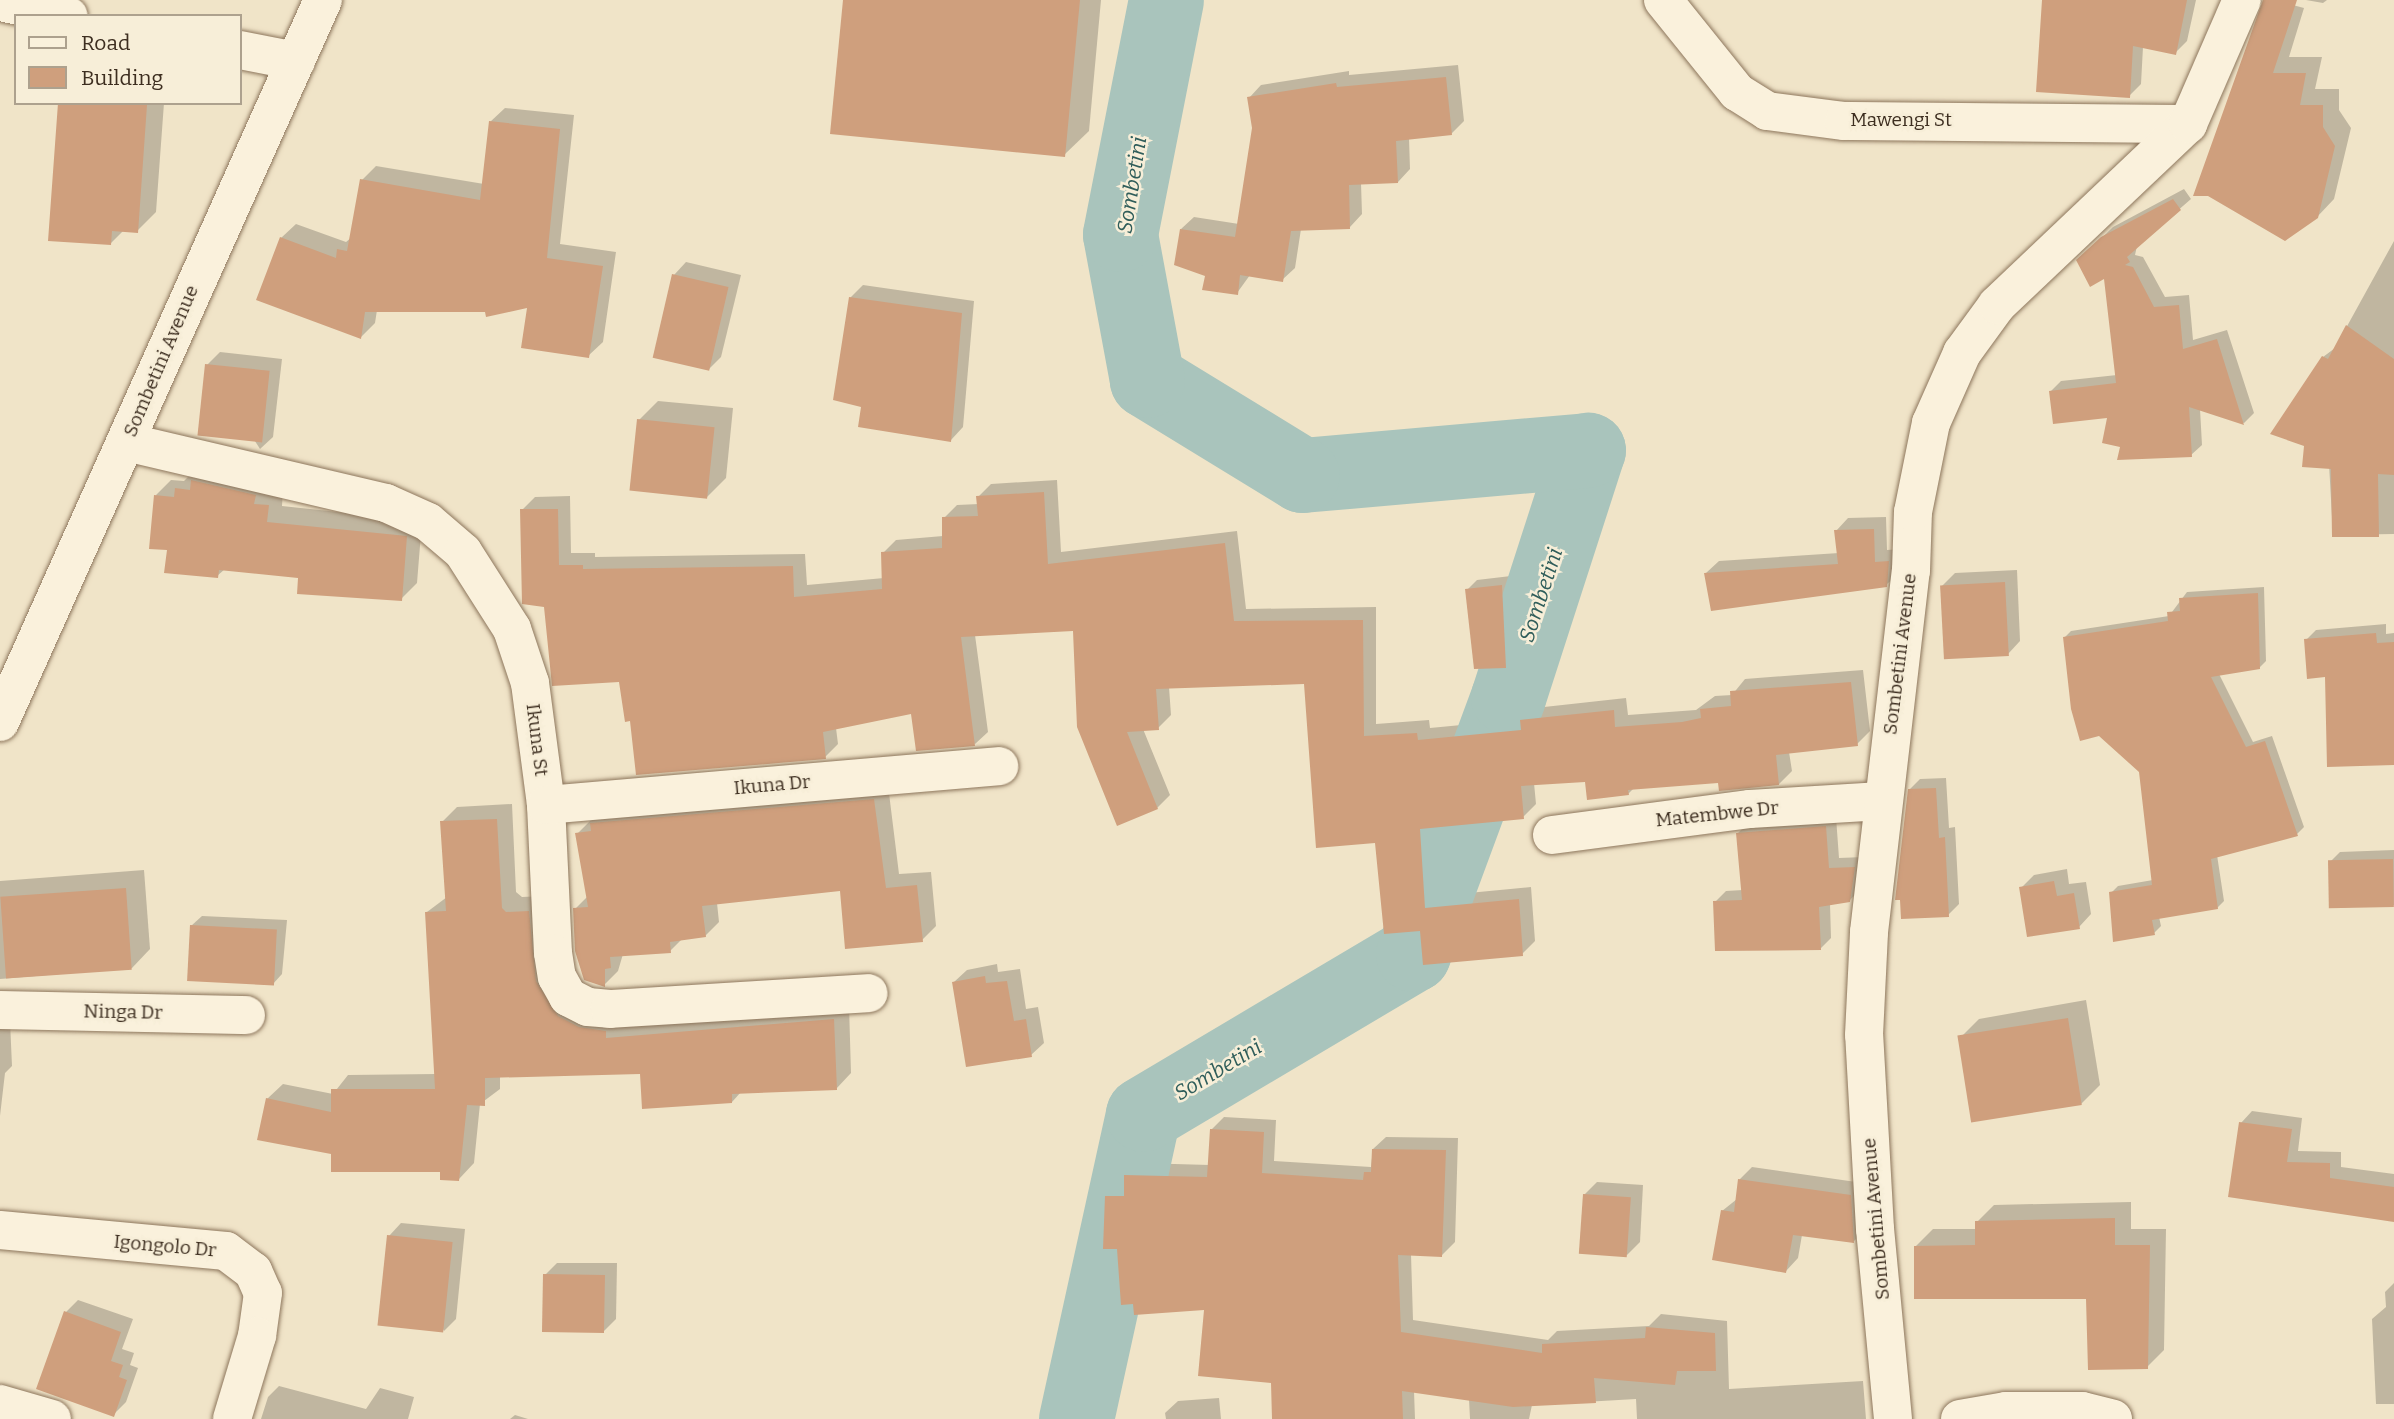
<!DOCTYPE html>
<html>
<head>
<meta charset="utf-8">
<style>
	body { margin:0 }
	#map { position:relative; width:2394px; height:1419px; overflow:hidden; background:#f0e4c8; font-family:Bitter,serif }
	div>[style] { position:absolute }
	.shadow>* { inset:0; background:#0003 }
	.river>* { height:75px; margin:-37.5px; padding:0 37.5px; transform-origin:37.5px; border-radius:37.5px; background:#a9c4bc }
	.building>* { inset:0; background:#cf9f7d; transform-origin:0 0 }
	.roads { filter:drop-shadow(0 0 2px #8d765c) drop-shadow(0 0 2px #8d765c) }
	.minor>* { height:38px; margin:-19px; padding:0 19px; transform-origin:19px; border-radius:19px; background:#faf1dc }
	span { translate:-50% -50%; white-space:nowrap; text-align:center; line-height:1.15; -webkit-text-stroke:5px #f7eed8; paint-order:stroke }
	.street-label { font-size:19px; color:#3d2e20 }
	.water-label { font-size:21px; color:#2f5d5a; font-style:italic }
	.legend { position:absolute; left:14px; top:14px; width:228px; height:91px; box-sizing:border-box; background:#f7eed8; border:2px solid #ada18e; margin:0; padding:9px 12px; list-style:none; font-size:21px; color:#3d2e20 }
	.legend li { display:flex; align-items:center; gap:14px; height:35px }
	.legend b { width:35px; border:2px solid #ada18e }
</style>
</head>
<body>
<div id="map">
	<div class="shadow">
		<div style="clip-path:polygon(845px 0,1101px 0,1089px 131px,1064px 155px)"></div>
		<div style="clip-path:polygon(2045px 0,2196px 0,2187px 41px,2175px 53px,2143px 47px,2141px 84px,2129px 96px,2038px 90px)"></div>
		<div style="clip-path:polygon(2306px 0,2327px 0,2323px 3px)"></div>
		<div style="clip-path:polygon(2277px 1px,2304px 8px,2289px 57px,2322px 57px,2315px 89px,2339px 89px,2339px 110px,2351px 128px,2334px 199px,2317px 217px,2208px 194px)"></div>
		<div style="clip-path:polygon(1458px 65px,1464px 121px,1451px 134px,1409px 138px,1410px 169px,1398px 182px,1361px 183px,1362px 214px,1350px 227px,1301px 229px,1295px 268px,1282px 280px,1250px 275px,1237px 293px,1207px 275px,1181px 229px,1194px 217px,1239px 224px,1254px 128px,1249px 98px,1261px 85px,1349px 71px,1349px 75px)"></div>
		<div style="clip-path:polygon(60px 103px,164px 103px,156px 212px,137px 231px,124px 230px,111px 243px)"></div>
		<div style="clip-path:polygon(505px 108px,574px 115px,560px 244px,616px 252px,603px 342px,588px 356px,529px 306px,377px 310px,375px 323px,361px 337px,281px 238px,296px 224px,346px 242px,352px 237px,362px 180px,376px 166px,484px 184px,490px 122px)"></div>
		<div style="clip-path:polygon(2184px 189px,2191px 199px,2137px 246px,2135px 255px,2143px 257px,2165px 297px,2189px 295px,2193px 340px,2227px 330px,2254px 413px,2244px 423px,2200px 409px,2202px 445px,2191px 455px,2122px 445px,2110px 416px,2051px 391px,2061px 381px,2117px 375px,2105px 276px,2078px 261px,2113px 227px)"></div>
		<div style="clip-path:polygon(2394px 241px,2394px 534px,2333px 535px,2323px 357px,2335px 348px)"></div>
		<div style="clip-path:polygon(686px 262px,741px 275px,721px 357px,709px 369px,674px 275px)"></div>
		<div style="clip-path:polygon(863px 285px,974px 301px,963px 427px,951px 440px,863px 406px,850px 298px)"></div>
		<div style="clip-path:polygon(220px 352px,282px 359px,273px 437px,260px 449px,207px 365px)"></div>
		<div style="clip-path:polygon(658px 401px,733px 408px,726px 478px,707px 497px,639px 420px)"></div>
		<div style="clip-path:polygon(192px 473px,283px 490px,282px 506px,422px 521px,417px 583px,401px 599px,300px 577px,225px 569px,217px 576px,169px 549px,156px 495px,171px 480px,184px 481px)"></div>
		<div style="clip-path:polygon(1057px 480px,1061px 552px,1237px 531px,1246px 609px,1376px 607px,1376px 724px,1429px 720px,1430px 728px,1524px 719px,1535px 708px,1626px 698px,1628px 715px,1696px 710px,1715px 696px,1732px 695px,1745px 679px,1863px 670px,1870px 731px,1857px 744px,1789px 752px,1792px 771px,1779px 784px,1720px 781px,1634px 788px,1628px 794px,1587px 780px,1534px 783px,1536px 804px,1523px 817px,1433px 826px,1437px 896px,1531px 887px,1535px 941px,1522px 954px,1421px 929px,1306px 682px,1169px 687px,1171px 715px,1158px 728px,1143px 729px,1170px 795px,1157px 808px,1075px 629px,975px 635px,988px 732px,975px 744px,913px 712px,836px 728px,838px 744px,825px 757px,631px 719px,620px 680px,545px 605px,522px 510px,535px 497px,570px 496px,571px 553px,595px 553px,595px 557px,805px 554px,807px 585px,884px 578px,883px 553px,896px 540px,943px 536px,944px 518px,957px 505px,979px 504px,978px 497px,991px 484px)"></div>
		<div style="clip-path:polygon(1886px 517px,1887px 550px,1901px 549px,1899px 573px,1886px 585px,1706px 573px,1719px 561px,1839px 553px,1836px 531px,1848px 518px)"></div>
		<div style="clip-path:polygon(2017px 570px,2020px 641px,2008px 654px,1942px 586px,1955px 573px)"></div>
		<div style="clip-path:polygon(1511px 576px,1516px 656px,1506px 666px,1467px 590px,1477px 580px)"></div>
		<div style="clip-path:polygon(2264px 587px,2266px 661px,2259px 668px,2219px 674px,2253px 742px,2272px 736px,2304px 827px,2297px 834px,2217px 855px,2224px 901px,2217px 908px,2159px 917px,2161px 926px,2154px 933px,2111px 893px,2118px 886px,2153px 880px,2141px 771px,2065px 637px,2071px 631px,2169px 616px,2187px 592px)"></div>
		<div style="clip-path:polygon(2386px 624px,2386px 634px,2394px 633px,2394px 764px,2327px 676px,2306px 640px,2316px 630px)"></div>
		<div style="clip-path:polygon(1946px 778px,1949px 828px,1955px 827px,1959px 904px,1948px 915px,1909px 790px,1920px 779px)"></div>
		<div style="clip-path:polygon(888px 785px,899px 874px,931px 872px,936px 926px,922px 940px,841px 889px,717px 903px,719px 922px,705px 936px,682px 939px,670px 951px,623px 954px,618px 971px,604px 985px,575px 909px,588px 896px,577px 834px,591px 820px)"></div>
		<div style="clip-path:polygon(512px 804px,516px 892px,522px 897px,544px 896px,574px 1001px,849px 1005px,851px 1073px,836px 1089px,741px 1092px,732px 1102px,641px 1072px,500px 1076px,500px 1089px,480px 1104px,474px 1163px,459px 1179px,441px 1170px,333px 1152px,267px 1099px,283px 1084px,333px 1094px,348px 1075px,436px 1074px,427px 912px,447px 897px,442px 822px,457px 807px)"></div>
		<div style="clip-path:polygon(1836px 817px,1839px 858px,1864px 857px,1860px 889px,1850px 900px,1830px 904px,1831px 938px,1821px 948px,1715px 902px,1726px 891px,1743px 890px,1737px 834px,1748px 823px)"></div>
		<div style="clip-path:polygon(2394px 850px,2394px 905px,2331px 908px,2330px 862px,2340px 852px)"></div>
		<div style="clip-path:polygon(2067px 869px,2069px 884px,2086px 882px,2091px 914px,2079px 927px,2021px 888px,2034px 875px)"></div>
		<div style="clip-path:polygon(144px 870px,150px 949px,132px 968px,0 979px,0 881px)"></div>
		<div style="clip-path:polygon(202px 916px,287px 920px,282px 974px,272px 985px,191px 926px)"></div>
		<div style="clip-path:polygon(997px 964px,998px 972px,1020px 969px,1026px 1009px,1038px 1007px,1044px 1043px,1031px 1055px,954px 982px,967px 970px)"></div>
		<div style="clip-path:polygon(2086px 1000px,2100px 1085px,2081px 1104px,1960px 1038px,1979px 1019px)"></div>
		<div style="clip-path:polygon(0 1015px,10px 1021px,12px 1066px,5px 1073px,0 1116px)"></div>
		<div style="clip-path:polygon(2252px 1111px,2302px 1118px,2298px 1151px,2341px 1152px,2341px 1167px,2394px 1174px,2394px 1220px,2230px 1196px,2241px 1123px)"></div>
		<div style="clip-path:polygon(1224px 1117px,1276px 1120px,1274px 1161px,1371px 1167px,1373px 1149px,1386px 1137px,1458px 1138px,1455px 1242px,1442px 1255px,1411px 1254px,1413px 1320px,1548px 1340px,1557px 1331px,1649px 1326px,1661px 1314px,1727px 1321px,1729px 1389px,1863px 1381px,1866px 1419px,1637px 1419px,1636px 1399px,1532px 1405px,1529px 1419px,1470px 1419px,1469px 1399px,1414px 1391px,1415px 1419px,1274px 1419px,1273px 1381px,1206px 1308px,1118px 1248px,1106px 1197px,1119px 1184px,1126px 1184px,1126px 1176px,1139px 1163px,1210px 1165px,1211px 1130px)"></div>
		<div style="clip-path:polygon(1752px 1167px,1863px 1183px,1866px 1229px,1854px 1241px,1802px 1235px,1798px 1258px,1786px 1271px,1722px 1211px,1737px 1199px,1739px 1180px)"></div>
		<div style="clip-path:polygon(1597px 1182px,1643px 1185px,1640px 1242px,1627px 1255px,1584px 1195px)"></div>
		<div style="clip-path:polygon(2131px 1202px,2131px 1229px,2166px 1229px,2164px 1350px,2147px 1367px,2088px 1297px,1916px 1246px,1933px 1229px,1977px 1229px,1977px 1222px,1994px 1205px)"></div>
		<div style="clip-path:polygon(401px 1223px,465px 1229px,456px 1319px,444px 1331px,389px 1236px)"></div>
		<div style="clip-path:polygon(557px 1263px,617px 1263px,616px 1319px,604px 1331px,545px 1275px)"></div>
		<div style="clip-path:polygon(2394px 1283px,2394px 1404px,2376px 1404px,2372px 1319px,2386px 1307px,2385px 1292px)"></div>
		<div style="clip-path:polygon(78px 1300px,133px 1319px,122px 1349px,134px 1353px,130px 1365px,138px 1368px,126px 1402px,113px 1415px,66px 1312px)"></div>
		<div style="clip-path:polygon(279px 1386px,366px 1409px,380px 1388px,414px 1397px,408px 1419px,261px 1419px,268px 1397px)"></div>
		<div style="clip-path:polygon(1219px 1398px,1221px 1419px,1166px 1419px,1165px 1413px,1178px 1401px)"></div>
		<div style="clip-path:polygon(515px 1415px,528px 1419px,510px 1419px)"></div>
	</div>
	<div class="river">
		<div style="left:1076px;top:1419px;width:312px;rotate:-77.6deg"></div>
		<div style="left:1143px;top:1114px;width:314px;rotate:-30.7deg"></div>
		<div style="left:1413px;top:954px;width:274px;rotate:-69.7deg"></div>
		<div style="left:1508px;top:697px;width:260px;rotate:-72.1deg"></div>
		<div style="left:1588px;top:450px;width:287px;rotate:175deg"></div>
		<div style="left:1302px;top:475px;width:182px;rotate:-148.5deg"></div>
		<div style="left:1147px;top:380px;width:148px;rotate:-100.5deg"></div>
		<div style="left:1120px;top:234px;width:238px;rotate:-78.9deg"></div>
	</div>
	<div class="building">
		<div style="clip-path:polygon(843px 0,1080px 0,1065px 157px,830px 134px)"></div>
		<div style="clip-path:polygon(2042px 0,2187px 0,2176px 55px,2133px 46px,2130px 98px,2036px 92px)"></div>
		<div style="clip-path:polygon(2263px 0,2297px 0,2273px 73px,2306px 73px,2300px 105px,2323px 105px,2323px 127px,2335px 146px,2318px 218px,2285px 241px,2208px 196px,2193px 196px)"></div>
		<div style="clip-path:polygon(1446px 77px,1452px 135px,1396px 141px,1398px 183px,1349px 185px,1350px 229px,1291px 231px,1283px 282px,1240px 275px,1238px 295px,1202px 290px,1205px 276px,1174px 265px,1180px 229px,1235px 237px,1252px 128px,1247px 97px,1336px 83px,1337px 87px)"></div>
		<div style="clip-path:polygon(58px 103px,147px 105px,138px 233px,112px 231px,111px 245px,48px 241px)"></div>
		<div style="clip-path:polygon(489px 121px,560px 129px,547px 258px,603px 266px,589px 358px,521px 348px,527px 308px,486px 317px,485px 312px,365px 312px,361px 339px,256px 300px,280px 237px,336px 258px,337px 249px,347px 251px,360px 179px,480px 200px)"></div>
		<div style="clip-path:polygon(2173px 199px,2181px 210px,2127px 257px,2130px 262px,2125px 265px,2133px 267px,2154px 307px,2179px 305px,2183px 349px,2217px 339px,2244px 425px,2189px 407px,2192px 457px,2117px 460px,2120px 447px,2102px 443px,2107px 418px,2053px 424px,2049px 391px,2116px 383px,2104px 279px,2090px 287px,2076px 260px,2101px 237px)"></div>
		<div style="left:672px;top:274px;width:58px;height:86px;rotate:13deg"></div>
		<div style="clip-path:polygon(849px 297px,962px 313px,951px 442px,858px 427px,861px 407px,833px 400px)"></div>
		<div style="clip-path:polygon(2346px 325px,2394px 359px,2394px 475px,2378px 474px,2379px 537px,2332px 537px,2331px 469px,2302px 467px,2304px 446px,2270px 434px,2322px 356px,2328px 359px)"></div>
		<div style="left:205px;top:364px;width:65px;height:72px;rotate:6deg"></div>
		<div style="left:637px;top:419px;width:78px;height:72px;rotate:6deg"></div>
		<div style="clip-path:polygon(191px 480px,256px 495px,254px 504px,269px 505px,267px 522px,407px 536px,402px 601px,297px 594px,298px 578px,219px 570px,218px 578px,164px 573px,167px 550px,149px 549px,154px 495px,174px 497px,175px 488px,190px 490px)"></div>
		<div style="clip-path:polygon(1044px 492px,1048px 564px,1225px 543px,1234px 621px,1363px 620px,1364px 736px,1417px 733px,1418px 740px,1521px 730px,1520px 720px,1614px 710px,1615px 727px,1682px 722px,1701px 718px,1700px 709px,1731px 706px,1730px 691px,1851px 682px,1858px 746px,1776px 755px,1779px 785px,1719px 791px,1718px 783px,1628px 790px,1629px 795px,1587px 800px,1585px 782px,1521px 786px,1524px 819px,1420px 829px,1425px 908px,1519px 899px,1523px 956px,1423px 965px,1420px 931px,1384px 934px,1375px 843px,1316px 848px,1304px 684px,1156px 689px,1159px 730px,1127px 732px,1158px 809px,1117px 826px,1077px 727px,1073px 631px,961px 637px,975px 746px,916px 751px,911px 714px,823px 732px,826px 759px,636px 775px,630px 721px,625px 722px,619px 682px,552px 686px,544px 607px,522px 604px,520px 509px,558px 509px,559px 565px,583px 565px,583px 569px,793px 566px,794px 597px,882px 589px,881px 552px,942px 548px,942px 517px,978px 516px,976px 496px)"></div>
		<div style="clip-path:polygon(1874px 529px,1875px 562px,1889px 561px,1887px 587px,1711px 611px,1704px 573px,1838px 564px,1834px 530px)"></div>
		<div style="left:2005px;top:582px;width:74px;height:65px;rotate:87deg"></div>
		<div style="clip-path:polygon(1502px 585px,1506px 668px,1474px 669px,1465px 589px)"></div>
		<div style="clip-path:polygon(2258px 593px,2260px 669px,2211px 677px,2246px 747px,2265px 741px,2298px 836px,2211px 859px,2218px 909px,2152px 920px,2155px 935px,2113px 942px,2109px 892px,2152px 885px,2139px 772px,2099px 736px,2080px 741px,2071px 709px,2063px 637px,2168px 621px,2167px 612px,2180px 611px,2179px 598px)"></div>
		<div style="clip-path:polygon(2376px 633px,2377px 643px,2394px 642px,2394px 765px,2327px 767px,2325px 677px,2307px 679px,2304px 639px)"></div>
		<div style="clip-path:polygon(1936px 788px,1939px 838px,1945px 837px,1949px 917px,1901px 919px,1900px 900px,1895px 900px,1908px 789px)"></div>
		<div style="clip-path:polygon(874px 799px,886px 888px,917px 885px,923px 942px,845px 949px,840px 891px,702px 906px,706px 937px,670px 942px,671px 953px,610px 957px,611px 968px,605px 969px,605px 987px,584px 980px,575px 951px,573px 908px,588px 907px,575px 833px,591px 831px,590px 823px)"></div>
		<div style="clip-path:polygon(497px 819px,502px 908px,506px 912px,529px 911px,536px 981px,558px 1016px,579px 1027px,606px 1031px,606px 1038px,834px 1019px,837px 1090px,732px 1094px,732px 1103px,642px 1109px,640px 1074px,485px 1078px,485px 1106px,467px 1105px,459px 1181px,440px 1180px,440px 1172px,331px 1172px,331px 1154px,257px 1140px,266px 1098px,331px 1112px,331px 1089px,435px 1089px,425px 912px,446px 911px,440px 821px)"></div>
		<div style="clip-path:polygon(1826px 826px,1829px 868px,1855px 867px,1850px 902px,1819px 907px,1821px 950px,1715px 951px,1713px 901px,1742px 900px,1736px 833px)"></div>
		<div style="left:2393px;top:859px;width:48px;height:65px;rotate:89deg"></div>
		<div style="clip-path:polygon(2054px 881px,2057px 896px,2074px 893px,2080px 929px,2027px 937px,2019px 887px)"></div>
		<div style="left:126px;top:888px;width:82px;height:126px;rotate:86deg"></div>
		<div style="left:190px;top:925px;width:87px;height:56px;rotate:3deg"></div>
		<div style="clip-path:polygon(985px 976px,986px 983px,1007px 981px,1014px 1021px,1026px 1019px,1032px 1057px,966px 1067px,952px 982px)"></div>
		<div style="left:2068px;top:1018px;width:88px;height:112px;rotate:81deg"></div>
		<div style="clip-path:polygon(2239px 1122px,2292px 1129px,2287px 1162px,2330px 1163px,2330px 1178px,2394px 1187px,2394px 1222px,2228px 1197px)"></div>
		<div style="clip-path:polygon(1210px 1129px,1264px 1132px,1262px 1173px,1363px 1180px,1364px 1172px,1371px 1172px,1372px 1149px,1446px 1150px,1442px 1257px,1398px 1255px,1401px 1332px,1542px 1353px,1542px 1344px,1645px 1338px,1646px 1327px,1715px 1333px,1716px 1371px,1677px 1371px,1675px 1385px,1594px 1378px,1596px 1403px,1513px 1407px,1402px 1391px,1403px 1419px,1272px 1419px,1271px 1383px,1198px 1376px,1204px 1310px,1134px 1315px,1133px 1304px,1121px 1305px,1117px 1249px,1103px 1249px,1105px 1196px,1124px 1196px,1124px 1175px,1207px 1177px)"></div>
		<div style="clip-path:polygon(1738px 1179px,1851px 1195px,1854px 1243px,1793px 1235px,1786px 1273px,1712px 1260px,1721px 1210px,1734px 1212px)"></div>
		<div style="left:1583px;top:1194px;width:48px;height:60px;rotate:4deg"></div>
		<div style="clip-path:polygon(2115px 1218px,2115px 1245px,2150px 1245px,2148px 1369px,2088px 1370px,2086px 1299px,1914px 1299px,1914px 1246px,1975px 1245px,1975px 1221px)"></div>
		<div style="left:387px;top:1235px;width:66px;height:91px;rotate:6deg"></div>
		<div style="left:543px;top:1274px;width:62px;height:58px;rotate:1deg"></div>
		<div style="clip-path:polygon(64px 1311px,121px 1332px,111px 1361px,123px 1365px,119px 1377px,127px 1380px,114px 1417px,36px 1389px)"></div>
	</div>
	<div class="roads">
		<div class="minor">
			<div style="left:1663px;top:0;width:118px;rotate:51.2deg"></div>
			<div style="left:1737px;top:92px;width:36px;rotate:32deg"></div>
			<div style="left:1767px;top:111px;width:78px;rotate:7.4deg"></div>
			<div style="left:1844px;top:121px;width:344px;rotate:0.5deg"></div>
			<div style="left:0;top:2px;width:70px;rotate:11.5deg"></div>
			<div style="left:240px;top:50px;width:57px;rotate:11.1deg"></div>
			<div style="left:126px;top:442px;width:267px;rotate:13.2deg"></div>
			<div style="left:386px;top:503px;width:46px;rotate:24.3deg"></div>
			<div style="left:428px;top:522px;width:46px;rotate:40.6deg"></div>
			<div style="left:463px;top:552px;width:91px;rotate:57.5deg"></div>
			<div style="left:512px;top:629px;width:57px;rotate:71.6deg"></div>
			<div style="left:530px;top:683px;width:123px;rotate:82.5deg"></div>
			<div style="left:546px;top:805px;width:148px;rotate:87.3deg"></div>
			<div style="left:553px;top:953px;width:24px;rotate:81deg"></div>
			<div style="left:557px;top:977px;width:23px;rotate:61deg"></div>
			<div style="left:568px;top:997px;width:22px;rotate:27deg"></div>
			<div style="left:588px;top:1007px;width:22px;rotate:5deg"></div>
			<div style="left:610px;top:1009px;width:259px;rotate:-3.5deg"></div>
			<div style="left:0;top:722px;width:791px;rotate:-65.9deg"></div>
			<div style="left:546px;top:805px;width:455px;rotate:-4.9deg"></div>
			<div style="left:1552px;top:835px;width:200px;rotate:-7.5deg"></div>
			<div style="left:1750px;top:809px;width:132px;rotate:-3.5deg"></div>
			<div style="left:0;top:1010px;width:246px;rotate:1.2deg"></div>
			<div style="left:0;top:1230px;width:227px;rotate:5.3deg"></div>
			<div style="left:226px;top:1251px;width:34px;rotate:37deg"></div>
			<div style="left:253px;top:1271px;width:24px;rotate:66deg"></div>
			<div style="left:263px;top:1293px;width:43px;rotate:97.9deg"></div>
			<div style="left:257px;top:1336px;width:87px;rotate:106.8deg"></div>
			<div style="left:0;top:1404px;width:54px;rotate:16.1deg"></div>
			<div style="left:1893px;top:1419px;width:191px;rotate:-95.4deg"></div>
			<div style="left:1875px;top:1229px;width:194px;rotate:-93.2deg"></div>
			<div style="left:1864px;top:1035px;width:103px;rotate:-87.2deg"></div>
			<div style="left:1869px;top:932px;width:363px;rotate:-83.4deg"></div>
			<div style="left:1911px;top:571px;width:59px;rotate:-88.1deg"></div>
			<div style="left:1913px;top:512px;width:91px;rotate:-78.6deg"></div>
			<div style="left:1931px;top:423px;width:77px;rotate:-66.1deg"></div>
			<div style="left:1962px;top:353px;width:59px;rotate:-53.9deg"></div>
			<div style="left:1997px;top:305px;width:263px;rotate:-43.5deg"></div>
			<div style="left:2188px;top:124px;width:135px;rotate:-66.5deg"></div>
			<div style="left:1960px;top:1419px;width:47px;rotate:-9.9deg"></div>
			<div style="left:2006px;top:1411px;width:76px"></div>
			<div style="left:2082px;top:1411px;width:32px;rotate:14deg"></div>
		</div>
	</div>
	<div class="street-label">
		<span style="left:1901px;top:120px">Mawengi St</span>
		<span style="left:161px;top:361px;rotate:-67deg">Sombetini Avenue</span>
		<span style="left:1900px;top:654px;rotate:-83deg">Sombetini Avenue</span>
		<span style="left:537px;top:740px;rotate:83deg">Ikuna St</span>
		<span style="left:772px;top:785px;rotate:-5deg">Ikuna Dr</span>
		<span style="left:1717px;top:814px;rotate:-6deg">Matembwe Dr</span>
		<span style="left:123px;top:1012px;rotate:1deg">Ninga Dr</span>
		<span style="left:1876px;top:1219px;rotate:-95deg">Sombetini Avenue</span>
		<span style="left:165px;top:1246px;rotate:5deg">Igongolo Dr</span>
	</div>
	<div class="water-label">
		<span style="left:1132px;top:185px;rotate:-81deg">Sombetini</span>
		<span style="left:1541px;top:595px;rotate:-72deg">Sombetini</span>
		<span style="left:1218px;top:1070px;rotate:-31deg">Sombetini</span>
	</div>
	<ul class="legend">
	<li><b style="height:9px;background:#faf1dc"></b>Road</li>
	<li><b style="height:19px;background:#cf9f7d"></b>Building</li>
	</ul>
</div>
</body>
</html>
